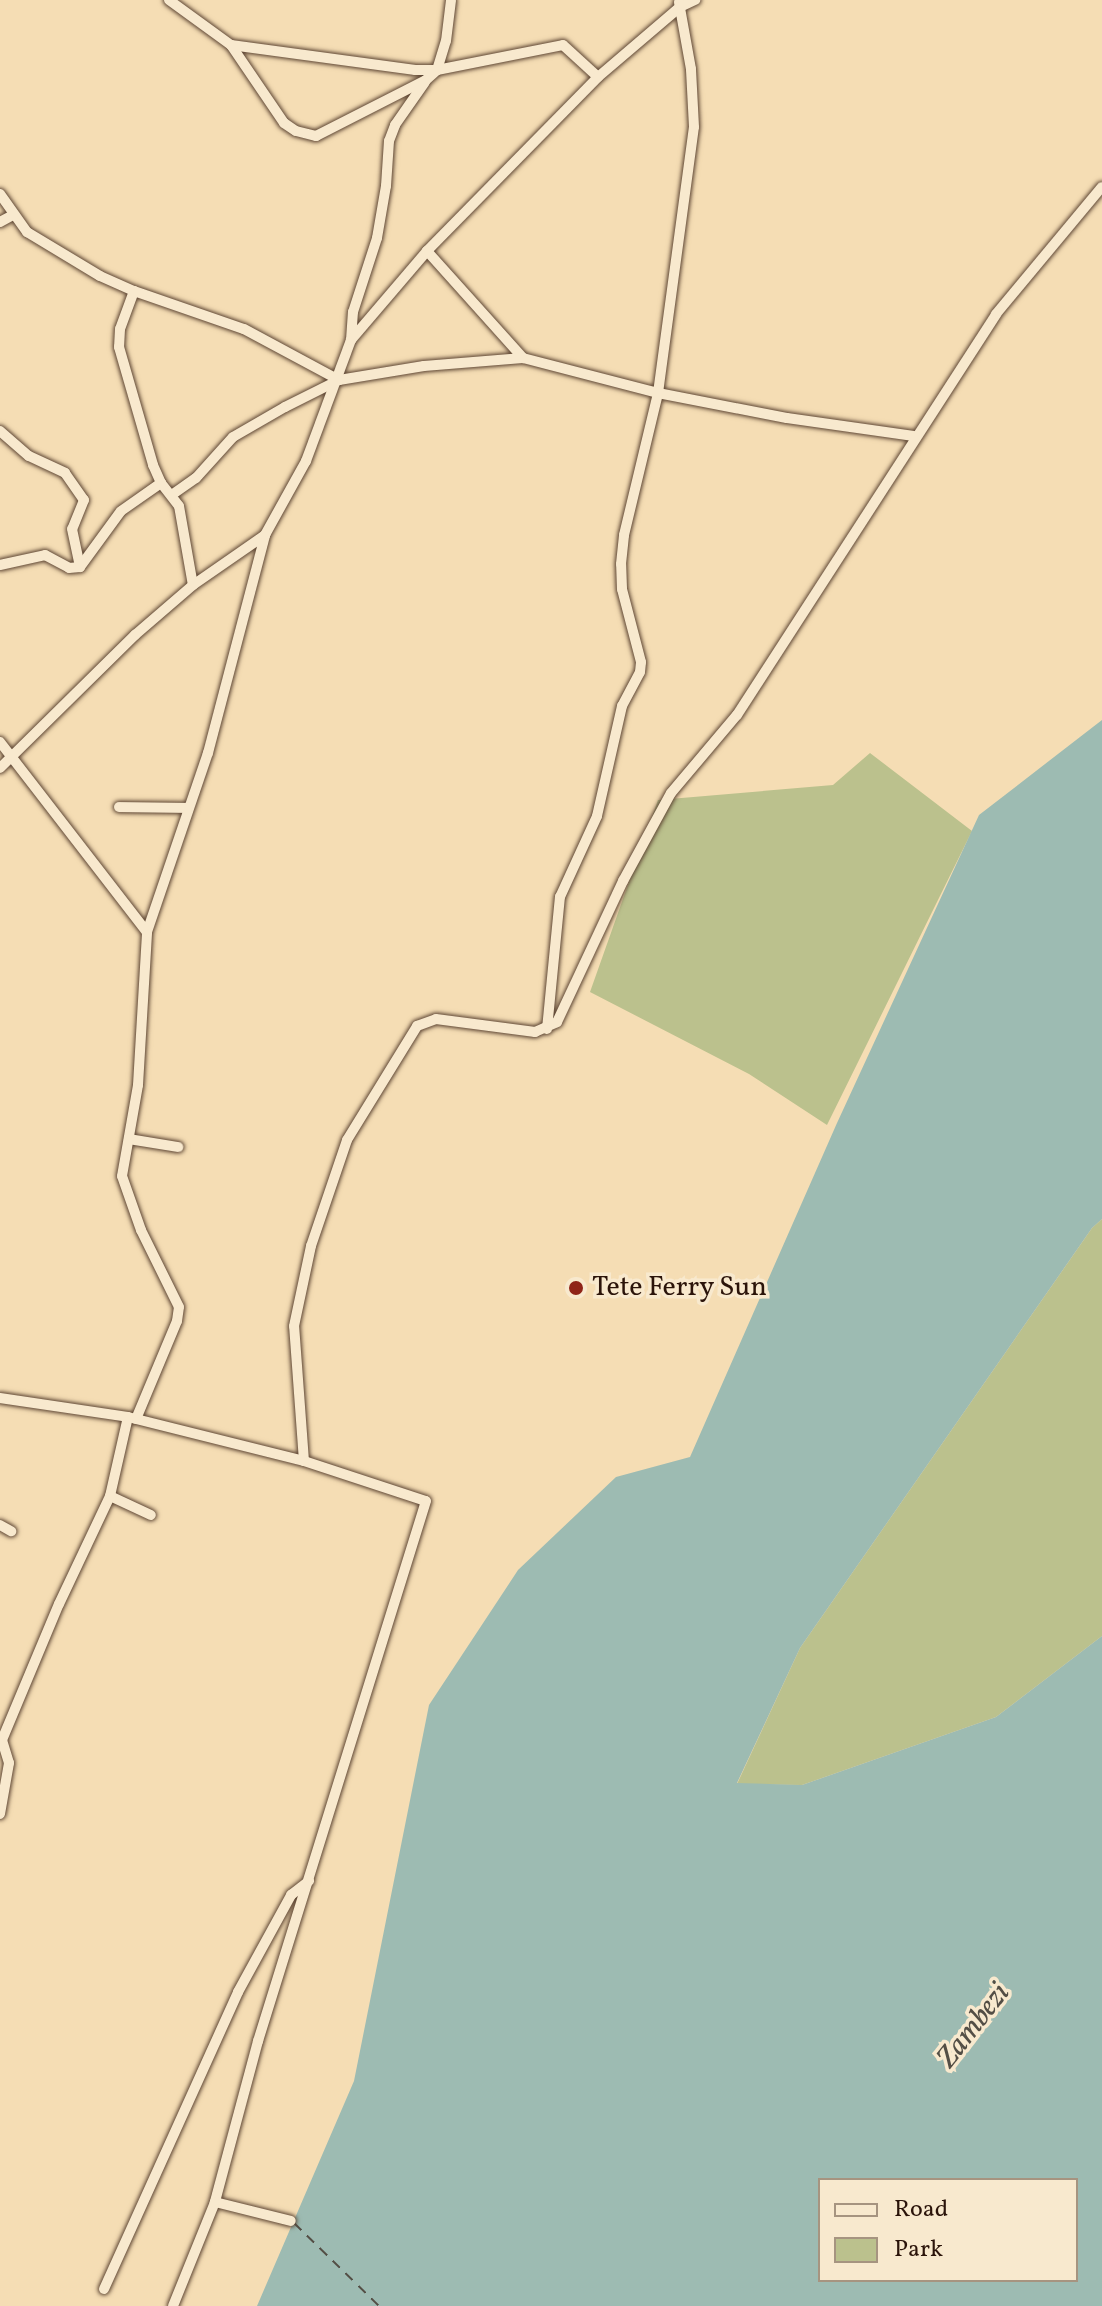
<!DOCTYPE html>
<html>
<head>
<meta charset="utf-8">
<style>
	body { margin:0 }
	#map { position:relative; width:1102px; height:2306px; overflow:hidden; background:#f5ddb4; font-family:Vollkorn,serif }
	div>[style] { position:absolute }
	.green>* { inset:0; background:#bbc18d }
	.water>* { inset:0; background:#9dbbb2 }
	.ferry>* { height:2px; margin-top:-1px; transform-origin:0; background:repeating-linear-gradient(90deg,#534e45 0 10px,transparent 0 18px) }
	.roads { filter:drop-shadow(0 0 2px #5e4634) drop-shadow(0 0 2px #5e4634) }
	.minor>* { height:10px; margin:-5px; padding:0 5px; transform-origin:5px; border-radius:5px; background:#f8e9ce }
	.dots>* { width:22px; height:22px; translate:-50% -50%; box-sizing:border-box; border:4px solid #f8e9ce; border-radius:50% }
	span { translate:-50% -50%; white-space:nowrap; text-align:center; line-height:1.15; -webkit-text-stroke:7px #f8e9ce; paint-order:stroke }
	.poi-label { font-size:28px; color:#2b140a }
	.left { translate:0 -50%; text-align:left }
	.water-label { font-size:30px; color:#534e45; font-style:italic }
	.legend { position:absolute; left:818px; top:2178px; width:260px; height:104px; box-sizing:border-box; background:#f8e9ce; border:2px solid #a69480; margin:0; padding:10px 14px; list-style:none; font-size:24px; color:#2b140a }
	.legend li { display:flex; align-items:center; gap:16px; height:40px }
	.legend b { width:40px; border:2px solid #a69480 }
</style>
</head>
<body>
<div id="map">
	<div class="green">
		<div style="clip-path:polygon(870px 753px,972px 831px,827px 1125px,749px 1074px,590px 992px,658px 800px,833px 785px)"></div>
		<div style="clip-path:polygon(1102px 1219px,1102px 1636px,996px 1717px,802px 1785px,737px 1784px,800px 1648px,1092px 1228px)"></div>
	</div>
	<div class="water">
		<div style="clip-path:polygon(evenodd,1102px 720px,1102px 1219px,1092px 1228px,800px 1648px,737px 1783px,802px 1785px,996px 1717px,1102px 1636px,1102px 2306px,257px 2306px,354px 2081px,429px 1705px,518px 1570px,616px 1477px,690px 1457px,837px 1123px,979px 815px,1102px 720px,820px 2180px,1076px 2180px,1076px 2280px,820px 2280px,820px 2180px)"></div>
	</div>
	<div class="ferry">
		<div style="left:294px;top:2223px;width:119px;rotate:44.3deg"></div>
	</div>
	<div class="roads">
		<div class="minor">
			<div style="left:169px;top:0;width:77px;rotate:36deg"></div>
			<div style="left:231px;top:45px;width:186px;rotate:7.7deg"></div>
			<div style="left:415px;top:70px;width:22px"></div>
			<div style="left:437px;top:70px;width:128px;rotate:-11.2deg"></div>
			<div style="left:563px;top:45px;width:47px;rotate:42.4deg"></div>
			<div style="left:231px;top:45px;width:94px;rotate:55.8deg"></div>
			<div style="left:284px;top:123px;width:14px;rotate:34deg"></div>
			<div style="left:296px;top:131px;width:21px;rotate:14deg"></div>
			<div style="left:316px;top:136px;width:123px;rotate:-27deg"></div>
			<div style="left:426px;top:80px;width:15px;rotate:-42deg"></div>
			<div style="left:437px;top:70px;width:30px;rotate:-73deg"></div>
			<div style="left:446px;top:41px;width:41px;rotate:-83deg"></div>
			<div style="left:0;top:194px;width:47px;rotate:54.6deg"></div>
			<div style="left:27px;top:232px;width:85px;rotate:31.1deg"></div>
			<div style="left:100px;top:276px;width:37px;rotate:24deg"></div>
			<div style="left:134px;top:291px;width:116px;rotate:19.1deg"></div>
			<div style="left:244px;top:329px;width:108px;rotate:28.2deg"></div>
			<div style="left:0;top:222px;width:15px;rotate:-28deg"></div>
			<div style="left:427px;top:251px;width:144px;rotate:48.1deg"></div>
			<div style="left:134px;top:291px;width:40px;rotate:110.2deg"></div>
			<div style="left:120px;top:329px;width:18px;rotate:93deg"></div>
			<div style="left:119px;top:347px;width:123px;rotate:73.9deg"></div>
			<div style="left:153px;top:465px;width:20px;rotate:66deg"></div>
			<div style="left:161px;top:483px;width:29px;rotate:52deg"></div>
			<div style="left:179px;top:506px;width:80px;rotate:80deg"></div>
			<div style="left:351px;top:340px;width:28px;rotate:-86deg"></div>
			<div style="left:353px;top:312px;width:78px;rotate:-72deg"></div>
			<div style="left:377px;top:238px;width:53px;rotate:-80.2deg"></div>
			<div style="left:386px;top:186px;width:45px;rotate:-86.2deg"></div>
			<div style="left:389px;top:141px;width:17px;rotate:-69deg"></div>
			<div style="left:395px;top:125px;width:52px;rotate:-55.1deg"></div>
			<div style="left:0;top:431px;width:38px;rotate:41deg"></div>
			<div style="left:29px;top:456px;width:40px;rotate:25deg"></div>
			<div style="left:65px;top:473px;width:33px;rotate:55deg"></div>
			<div style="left:84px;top:500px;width:31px;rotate:112deg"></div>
			<div style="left:72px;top:529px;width:39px;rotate:78deg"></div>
			<div style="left:173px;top:494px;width:28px;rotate:-35deg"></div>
			<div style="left:196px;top:478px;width:55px;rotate:-47.9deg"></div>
			<div style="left:233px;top:437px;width:60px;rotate:-30deg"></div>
			<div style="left:285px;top:407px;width:60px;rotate:-26.6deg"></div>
			<div style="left:339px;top:380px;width:86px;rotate:-9.4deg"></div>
			<div style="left:424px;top:366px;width:99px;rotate:-4.6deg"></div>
			<div style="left:523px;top:358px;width:139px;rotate:14.5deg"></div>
			<div style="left:658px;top:393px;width:131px;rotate:11deg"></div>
			<div style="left:787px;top:418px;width:128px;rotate:8.1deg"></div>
			<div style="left:0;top:565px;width:46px;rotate:-12.5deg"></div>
			<div style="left:45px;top:555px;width:27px;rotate:28deg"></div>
			<div style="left:69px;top:568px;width:11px;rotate:-5deg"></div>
			<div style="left:80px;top:567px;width:69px;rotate:-53.8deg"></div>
			<div style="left:121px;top:511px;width:49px;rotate:-35deg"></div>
			<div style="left:0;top:742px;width:240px;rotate:52.3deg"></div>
			<div style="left:0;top:768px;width:190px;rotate:-44.6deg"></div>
			<div style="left:135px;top:635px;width:77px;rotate:-40.8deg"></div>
			<div style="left:193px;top:585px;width:88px;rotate:-34.8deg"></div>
			<div style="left:119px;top:807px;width:69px;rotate:0.8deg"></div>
			<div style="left:547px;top:1029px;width:133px;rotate:-84.4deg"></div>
			<div style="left:560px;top:897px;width:89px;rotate:-65.4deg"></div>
			<div style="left:597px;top:816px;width:113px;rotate:-77.2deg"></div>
			<div style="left:622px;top:706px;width:38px;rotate:-62deg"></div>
			<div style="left:640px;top:672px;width:10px;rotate:-84deg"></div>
			<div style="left:641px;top:662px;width:75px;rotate:-104.6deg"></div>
			<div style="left:622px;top:589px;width:25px;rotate:-92deg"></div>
			<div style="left:621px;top:564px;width:29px;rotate:-84deg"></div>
			<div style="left:624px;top:535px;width:146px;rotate:-76.5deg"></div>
			<div style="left:658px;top:393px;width:268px;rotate:-82.3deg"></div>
			<div style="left:694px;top:127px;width:58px;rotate:-93deg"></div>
			<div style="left:691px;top:69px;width:68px;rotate:-100.2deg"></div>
			<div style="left:129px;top:1139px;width:50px;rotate:9.3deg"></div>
			<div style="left:0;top:1398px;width:129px;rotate:8.4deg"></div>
			<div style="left:128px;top:1417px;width:181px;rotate:14deg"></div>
			<div style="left:304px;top:1461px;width:128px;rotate:18.2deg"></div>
			<div style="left:426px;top:1501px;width:566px;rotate:107.28deg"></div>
			<div style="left:258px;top:2041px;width:167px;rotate:105deg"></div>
			<div style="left:215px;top:2202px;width:112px;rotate:112deg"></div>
			<div style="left:136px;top:1419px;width:106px;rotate:-67.3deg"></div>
			<div style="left:177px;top:1321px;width:14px;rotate:-82deg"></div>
			<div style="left:179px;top:1307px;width:86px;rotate:-116.3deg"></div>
			<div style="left:141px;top:1230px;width:57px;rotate:-109.4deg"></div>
			<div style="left:122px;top:1176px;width:92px;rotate:-80deg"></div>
			<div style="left:138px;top:1085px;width:153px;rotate:-86.6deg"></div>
			<div style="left:147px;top:932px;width:189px;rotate:-71.2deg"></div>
			<div style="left:208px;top:753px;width:225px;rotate:-75.3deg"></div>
			<div style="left:265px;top:535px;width:85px;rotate:-61deg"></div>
			<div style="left:306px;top:461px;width:129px;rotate:-69.6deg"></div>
			<div style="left:351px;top:340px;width:117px;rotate:-49.5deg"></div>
			<div style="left:427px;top:251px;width:244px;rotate:-45.5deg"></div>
			<div style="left:598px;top:77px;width:108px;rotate:-40.5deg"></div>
			<div style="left:680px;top:7px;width:17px;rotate:-25deg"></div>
			<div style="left:304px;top:1461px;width:135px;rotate:-94.2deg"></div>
			<div style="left:294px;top:1326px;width:82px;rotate:-78deg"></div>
			<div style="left:311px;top:1246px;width:112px;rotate:-71.2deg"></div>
			<div style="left:347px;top:1140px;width:134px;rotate:-58.4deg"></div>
			<div style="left:417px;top:1026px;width:20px;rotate:-20deg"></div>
			<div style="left:436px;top:1019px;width:100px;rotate:7.5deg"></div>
			<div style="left:535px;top:1032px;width:24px;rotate:-24deg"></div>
			<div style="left:557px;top:1022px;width:156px;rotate:-64.9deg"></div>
			<div style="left:623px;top:881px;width:100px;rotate:-61.4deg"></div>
			<div style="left:671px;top:793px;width:102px;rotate:-49.8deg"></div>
			<div style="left:737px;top:715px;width:477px;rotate:-57.1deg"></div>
			<div style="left:996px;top:314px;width:165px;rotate:-50.2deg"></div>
			<div style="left:110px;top:1496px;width:45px;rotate:24.9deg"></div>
			<div style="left:0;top:1525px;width:13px;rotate:29deg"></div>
			<div style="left:0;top:1814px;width:52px;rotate:-80deg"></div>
			<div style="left:9px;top:1763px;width:24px;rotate:-107deg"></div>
			<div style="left:2px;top:1740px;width:147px;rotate:-67.3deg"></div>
			<div style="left:59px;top:1604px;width:119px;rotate:-64.7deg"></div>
			<div style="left:110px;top:1496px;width:81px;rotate:-77.2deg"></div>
			<div style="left:215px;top:2202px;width:78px;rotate:14deg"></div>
			<div style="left:104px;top:2289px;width:326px;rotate:-65.7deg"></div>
			<div style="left:238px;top:1992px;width:111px;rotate:-61.3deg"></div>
			<div style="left:291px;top:1895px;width:23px;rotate:-38deg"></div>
		</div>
	</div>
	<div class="dots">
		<div style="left:576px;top:1288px;background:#8f2418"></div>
	</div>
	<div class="poi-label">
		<span class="left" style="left:592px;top:1288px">Tete Ferry Sun</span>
	</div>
	<div class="water-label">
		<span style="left:974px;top:2026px;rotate:-52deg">Zambezi</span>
	</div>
	<ul class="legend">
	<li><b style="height:10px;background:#f8e9ce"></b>Road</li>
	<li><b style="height:22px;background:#bbc18d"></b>Park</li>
	</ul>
</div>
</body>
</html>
